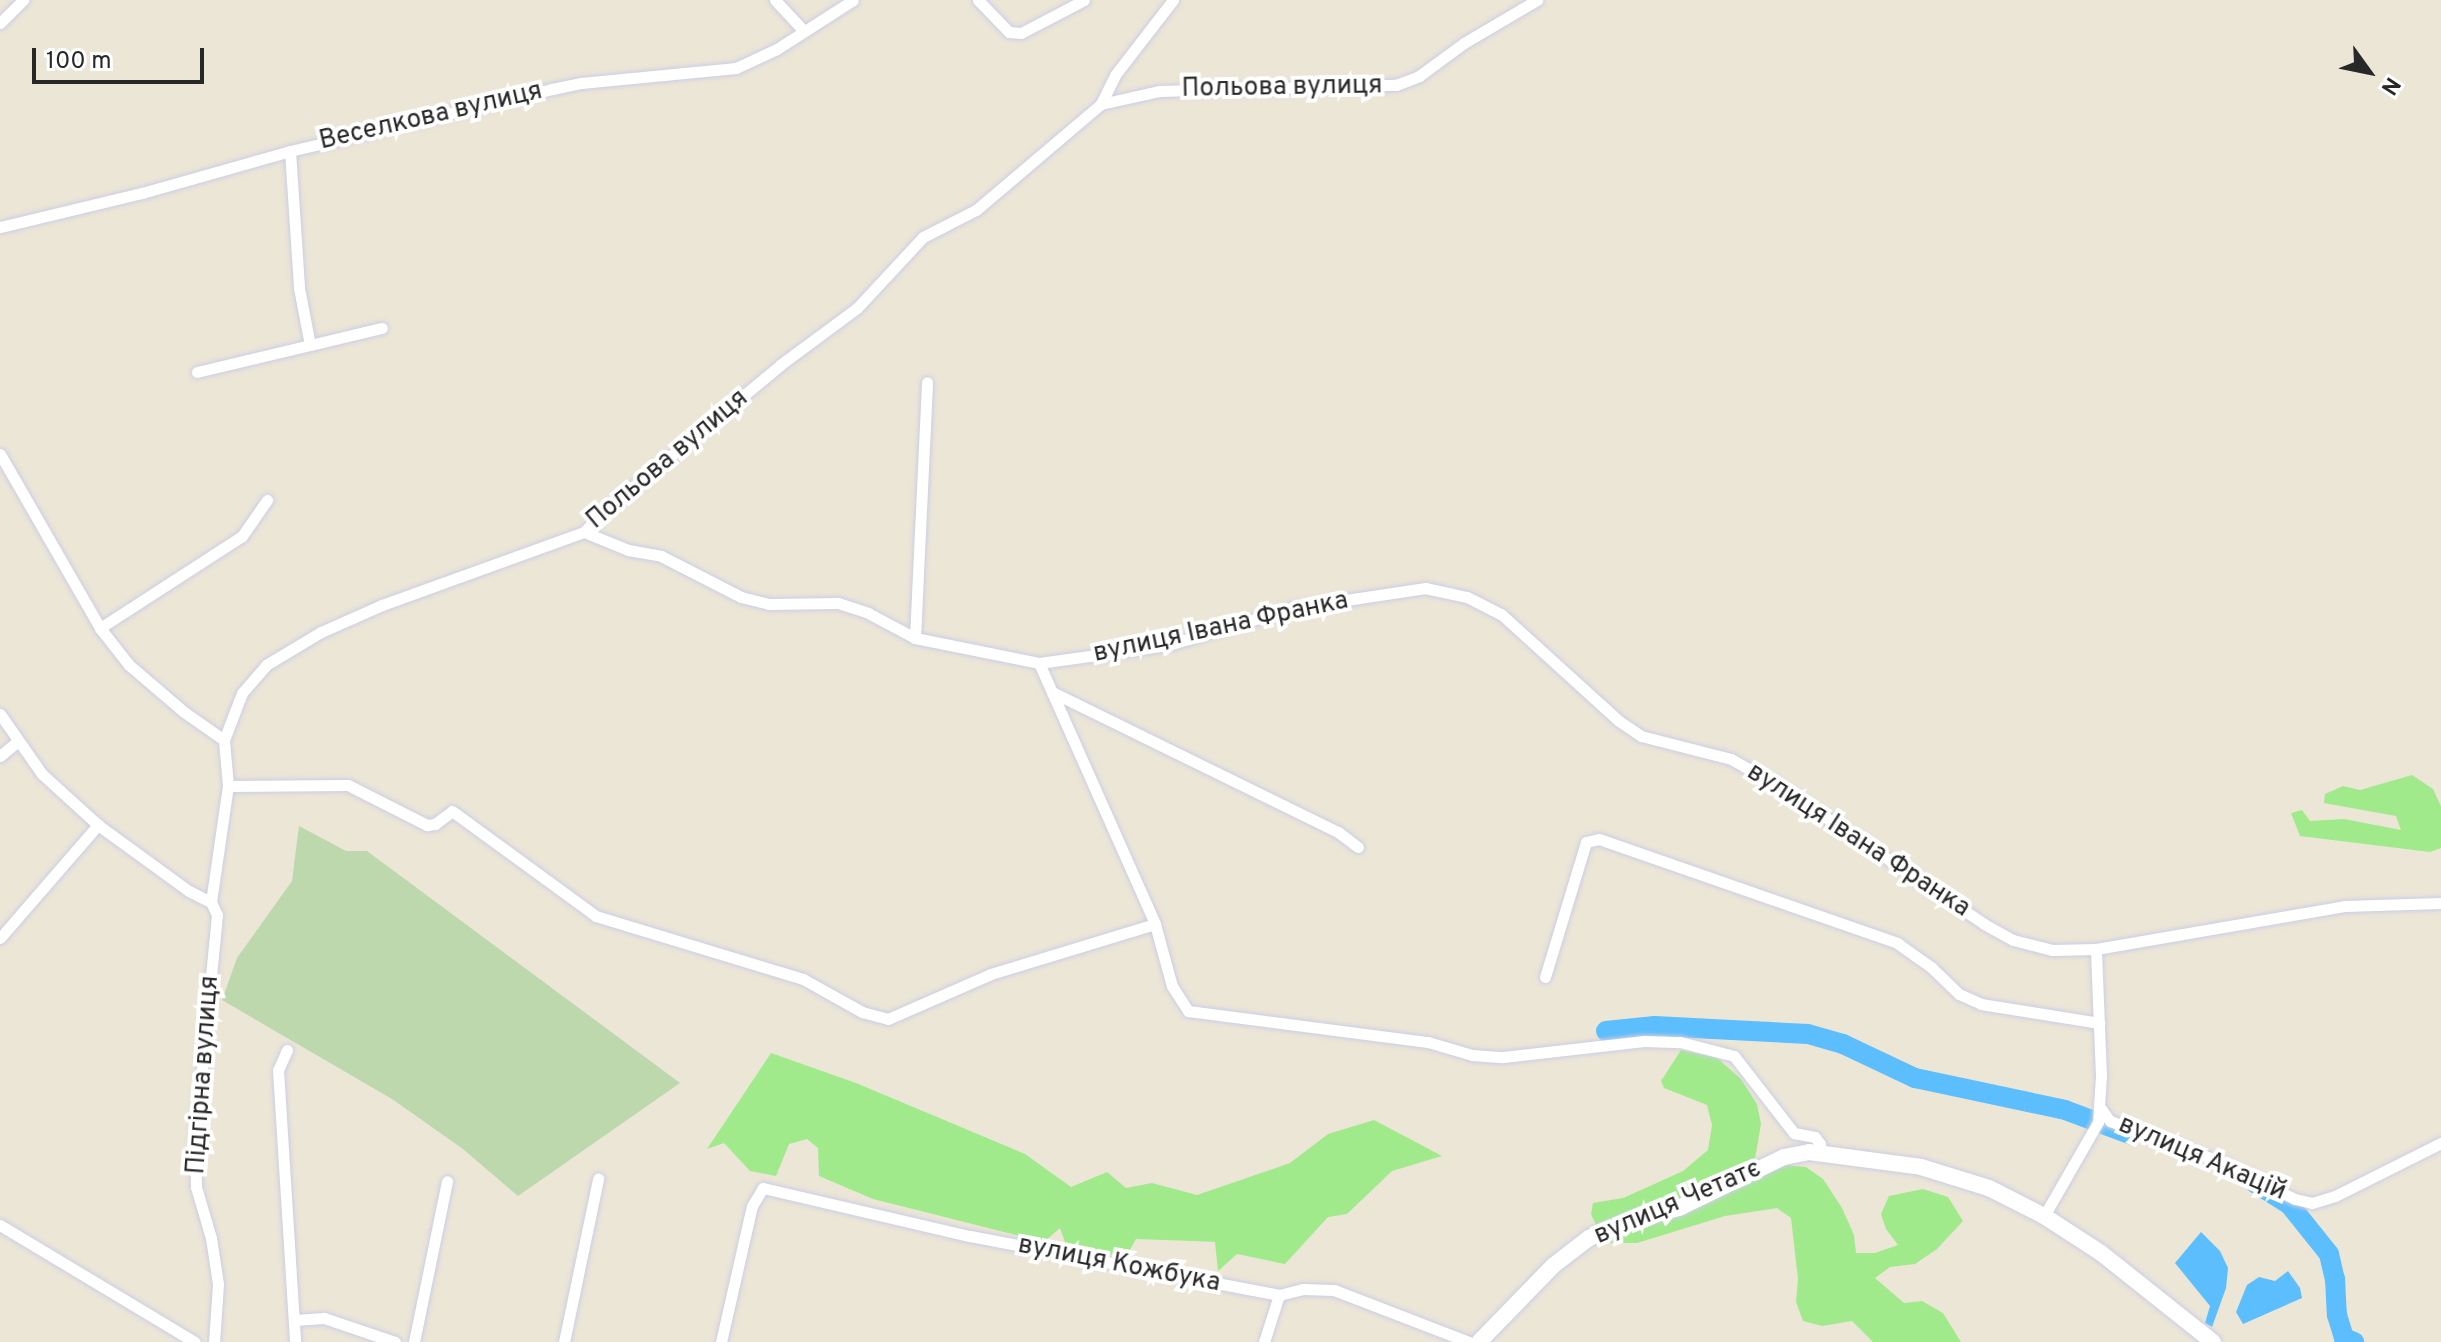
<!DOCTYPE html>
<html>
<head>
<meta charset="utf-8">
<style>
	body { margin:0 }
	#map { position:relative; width:2441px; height:1342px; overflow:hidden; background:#ece6d7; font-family:Overpass,sans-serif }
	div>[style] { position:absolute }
	.green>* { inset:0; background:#a0ea8c }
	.cemetery>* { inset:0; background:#bcd8ac }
	.water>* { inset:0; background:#5cbefc }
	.river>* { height:20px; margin:-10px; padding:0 10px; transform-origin:10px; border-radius:10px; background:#5cbefc }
	.roads { filter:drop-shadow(0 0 2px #cccee3) drop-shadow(0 0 2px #cccee3) }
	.street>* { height:11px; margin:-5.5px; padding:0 5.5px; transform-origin:5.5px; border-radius:5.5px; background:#fff }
	.secondary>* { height:16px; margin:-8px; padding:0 8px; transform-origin:8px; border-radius:8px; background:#fff }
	span { translate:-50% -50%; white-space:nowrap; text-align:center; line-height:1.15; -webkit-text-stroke:8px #fff; paint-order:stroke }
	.street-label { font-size:26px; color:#282828 }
	.north { position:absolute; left:2329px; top:32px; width:80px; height:80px; -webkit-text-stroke:6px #fff; paint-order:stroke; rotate:123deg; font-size:22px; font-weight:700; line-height:32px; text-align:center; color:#282828 }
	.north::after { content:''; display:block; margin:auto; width:28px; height:36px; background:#282828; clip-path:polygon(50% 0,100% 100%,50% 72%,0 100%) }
	.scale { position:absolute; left:32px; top:48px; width:172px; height:36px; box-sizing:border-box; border:4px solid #282828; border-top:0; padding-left:10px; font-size:24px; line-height:28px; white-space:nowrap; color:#282828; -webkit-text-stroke:6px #fff; paint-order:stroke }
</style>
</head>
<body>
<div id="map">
	<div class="green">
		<div style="clip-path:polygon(2412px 775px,2433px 789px,2441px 806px,2441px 848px,2430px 852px,2300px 836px,2291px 813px,2302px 810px,2310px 821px,2344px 819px,2401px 830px,2396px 816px,2324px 803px,2325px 794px,2343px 786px,2360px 790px)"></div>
		<div style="clip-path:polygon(1681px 1050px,1717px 1058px,1741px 1079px,1757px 1104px,1761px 1124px,1755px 1159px,1760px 1171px,1781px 1165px,1806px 1167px,1823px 1179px,1842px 1208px,1854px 1235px,1856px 1253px,1875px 1253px,1898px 1245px,1886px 1229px,1881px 1214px,1889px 1196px,1923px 1189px,1948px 1197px,1963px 1221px,1937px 1249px,1915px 1264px,1890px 1267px,1875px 1278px,1904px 1303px,1922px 1301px,1943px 1313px,1961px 1342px,1873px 1342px,1852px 1321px,1822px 1326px,1803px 1321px,1796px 1302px,1798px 1279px,1791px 1218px,1777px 1208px,1725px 1216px,1637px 1243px,1604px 1243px,1591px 1214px,1593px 1203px,1623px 1198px,1650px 1186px,1683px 1171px,1708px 1150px,1712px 1125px,1707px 1105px,1664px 1088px,1661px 1081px)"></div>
		<div style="clip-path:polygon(771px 1053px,856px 1083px,1025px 1154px,1071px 1187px,1107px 1172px,1126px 1188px,1152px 1183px,1197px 1195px,1290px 1163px,1328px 1134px,1374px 1120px,1442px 1156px,1392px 1171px,1347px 1214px,1328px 1217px,1285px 1264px,1237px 1254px,1218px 1271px,1215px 1242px,1193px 1241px,1136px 1239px,1126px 1257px,1066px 1245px,1060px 1228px,1044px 1242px,873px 1199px,819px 1176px,818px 1148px,807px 1139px,789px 1144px,776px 1176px,750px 1171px,724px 1143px,707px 1149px)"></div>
	</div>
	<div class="cemetery">
		<div style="clip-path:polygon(299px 826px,346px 851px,367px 851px,680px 1083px,518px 1196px,463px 1149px,392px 1099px,222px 1000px,237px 958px,292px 881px)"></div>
	</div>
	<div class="water">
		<div style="clip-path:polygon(2201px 1232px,2220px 1251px,2228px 1268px,2226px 1288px,2212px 1327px,2205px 1323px,2210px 1306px,2175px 1263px)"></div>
		<div style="clip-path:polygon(2288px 1271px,2300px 1288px,2302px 1298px,2243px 1324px,2236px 1312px,2247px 1285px,2259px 1277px,2275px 1281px)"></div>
	</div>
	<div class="river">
		<div style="left:1606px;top:1031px;width:49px;rotate:-5.8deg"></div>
		<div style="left:1655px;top:1026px;width:153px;rotate:3deg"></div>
		<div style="left:1808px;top:1034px;width:36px;rotate:16deg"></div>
		<div style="left:1843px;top:1044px;width:80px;rotate:25.3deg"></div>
		<div style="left:1915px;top:1078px;width:153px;rotate:12deg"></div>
		<div style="left:2065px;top:1110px;width:72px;rotate:20.5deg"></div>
		<div style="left:2255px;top:1183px;width:40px;rotate:32deg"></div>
		<div style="left:2289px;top:1204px;width:64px;rotate:51.3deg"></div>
		<div style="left:2329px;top:1254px;width:26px;rotate:77deg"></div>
		<div style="left:2335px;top:1279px;width:36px;rotate:87deg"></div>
		<div style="left:2337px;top:1315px;width:24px;rotate:73deg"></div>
		<div style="left:2344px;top:1338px;width:11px;rotate:22deg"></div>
	</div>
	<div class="roads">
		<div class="street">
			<div style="left:775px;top:0;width:42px;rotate:46.9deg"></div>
			<div style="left:978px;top:0;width:45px;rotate:45.9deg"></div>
			<div style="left:1009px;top:32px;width:12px;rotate:5deg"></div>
			<div style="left:1021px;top:33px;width:71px;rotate:-27.6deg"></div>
			<div style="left:0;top:23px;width:33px;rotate:-45deg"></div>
			<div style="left:1101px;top:104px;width:32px;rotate:-64deg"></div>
			<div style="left:1115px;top:75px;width:95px;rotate:-52.3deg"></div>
			<div style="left:290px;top:151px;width:137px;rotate:86.2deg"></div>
			<div style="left:299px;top:288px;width:58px;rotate:79.1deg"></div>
			<div style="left:0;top:227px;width:146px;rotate:-13.5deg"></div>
			<div style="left:142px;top:193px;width:154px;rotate:-15.8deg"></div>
			<div style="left:290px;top:151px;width:269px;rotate:-13.3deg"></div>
			<div style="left:552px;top:89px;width:30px;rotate:-12deg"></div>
			<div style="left:581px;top:83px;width:156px;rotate:-5.5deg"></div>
			<div style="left:736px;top:68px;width:45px;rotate:-24.9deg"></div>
			<div style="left:777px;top:49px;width:90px;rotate:-32.8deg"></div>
			<div style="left:197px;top:372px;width:190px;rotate:-13.4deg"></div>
			<div style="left:0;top:454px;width:201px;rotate:60.1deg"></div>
			<div style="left:100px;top:628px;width:47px;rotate:51.9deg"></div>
			<div style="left:129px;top:665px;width:72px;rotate:40.5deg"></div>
			<div style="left:184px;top:712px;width:49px;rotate:35deg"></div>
			<div style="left:584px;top:532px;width:48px;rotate:22.2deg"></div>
			<div style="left:628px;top:550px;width:34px;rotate:10deg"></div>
			<div style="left:661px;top:556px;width:90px;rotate:27.1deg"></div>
			<div style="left:741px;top:597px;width:29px;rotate:14deg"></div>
			<div style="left:769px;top:604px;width:69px;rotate:-0.8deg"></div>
			<div style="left:838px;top:603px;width:32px;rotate:18deg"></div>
			<div style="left:868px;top:613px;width:53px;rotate:28deg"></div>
			<div style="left:915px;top:638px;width:126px;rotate:11.4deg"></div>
			<div style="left:1039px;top:663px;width:130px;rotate:-7.9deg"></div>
			<div style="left:1168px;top:645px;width:130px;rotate:-16.5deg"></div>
			<div style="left:1293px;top:608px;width:134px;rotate:-8.6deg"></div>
			<div style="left:1425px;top:588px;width:43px;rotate:12.1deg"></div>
			<div style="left:1467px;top:597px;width:38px;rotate:27deg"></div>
			<div style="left:1501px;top:614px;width:159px;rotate:42.2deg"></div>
			<div style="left:1619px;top:721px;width:27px;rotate:34deg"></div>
			<div style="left:1641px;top:736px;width:93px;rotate:14.3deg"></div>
			<div style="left:1731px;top:759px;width:55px;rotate:29.4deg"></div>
			<div style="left:1779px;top:786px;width:247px;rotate:33.9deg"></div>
			<div style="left:1984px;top:924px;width:33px;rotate:29deg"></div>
			<div style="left:2013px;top:940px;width:40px;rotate:14.4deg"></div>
			<div style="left:2052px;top:950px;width:44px;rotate:-1.3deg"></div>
			<div style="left:2096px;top:949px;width:252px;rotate:-9.8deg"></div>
			<div style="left:2344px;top:906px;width:97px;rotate:-1.8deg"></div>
			<div style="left:100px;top:628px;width:169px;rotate:-32.9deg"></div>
			<div style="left:242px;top:536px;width:44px;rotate:-55.2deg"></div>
			<div style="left:915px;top:638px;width:256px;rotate:-87.3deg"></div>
			<div style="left:1039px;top:663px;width:286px;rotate:66deg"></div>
			<div style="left:1155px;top:924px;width:64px;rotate:74.7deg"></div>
			<div style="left:1172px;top:986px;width:30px;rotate:57deg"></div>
			<div style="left:1188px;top:1011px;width:242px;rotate:7.4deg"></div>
			<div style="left:1428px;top:1042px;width:46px;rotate:16.5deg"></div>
			<div style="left:1472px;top:1055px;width:31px;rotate:4deg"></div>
			<div style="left:1503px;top:1057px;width:142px;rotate:-6.5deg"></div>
			<div style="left:1644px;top:1041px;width:36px;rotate:2deg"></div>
			<div style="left:1680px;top:1042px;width:56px;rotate:14.5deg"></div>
			<div style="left:1734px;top:1056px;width:98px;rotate:52.1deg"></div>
			<div style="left:1794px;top:1133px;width:21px;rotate:11deg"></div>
			<div style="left:1815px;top:1137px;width:9px;rotate:54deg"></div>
			<div style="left:1820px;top:1144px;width:9px;rotate:90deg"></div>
			<div style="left:1052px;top:692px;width:318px;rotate:26.1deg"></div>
			<div style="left:1338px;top:832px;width:25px;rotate:37deg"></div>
			<div style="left:0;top:714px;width:73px;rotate:55deg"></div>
			<div style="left:42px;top:774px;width:76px;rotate:42.3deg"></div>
			<div style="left:98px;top:825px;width:112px;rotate:36deg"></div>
			<div style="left:189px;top:891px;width:25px;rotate:27deg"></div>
			<div style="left:0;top:756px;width:23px;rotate:-40deg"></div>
			<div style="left:228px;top:786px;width:120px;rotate:-0.5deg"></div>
			<div style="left:348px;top:785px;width:89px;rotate:26.9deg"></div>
			<div style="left:427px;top:825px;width:8px;rotate:-7deg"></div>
			<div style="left:435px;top:824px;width:21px;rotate:-37deg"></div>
			<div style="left:452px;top:811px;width:178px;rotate:36.1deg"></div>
			<div style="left:596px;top:916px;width:216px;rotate:16.9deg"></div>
			<div style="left:803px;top:979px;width:68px;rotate:29.2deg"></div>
			<div style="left:862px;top:1012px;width:27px;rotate:15deg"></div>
			<div style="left:888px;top:1019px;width:112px;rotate:-23.6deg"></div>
			<div style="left:991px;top:974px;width:171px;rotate:-17deg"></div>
			<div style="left:211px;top:902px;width:117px;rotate:-81.7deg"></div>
			<div style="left:228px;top:786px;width:46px;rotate:-95deg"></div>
			<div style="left:224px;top:740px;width:50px;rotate:-69deg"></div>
			<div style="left:242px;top:693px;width:37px;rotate:-49deg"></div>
			<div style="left:266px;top:665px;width:64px;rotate:-31deg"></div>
			<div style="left:321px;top:632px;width:67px;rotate:-23.9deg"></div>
			<div style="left:382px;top:605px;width:215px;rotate:-19.9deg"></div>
			<div style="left:584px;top:532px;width:26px;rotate:-47deg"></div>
			<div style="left:602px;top:513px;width:231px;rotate:-39.7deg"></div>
			<div style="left:780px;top:365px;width:96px;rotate:-36.5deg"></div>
			<div style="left:857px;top:308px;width:97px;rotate:-47.1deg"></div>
			<div style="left:923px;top:237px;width:59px;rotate:-27deg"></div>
			<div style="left:976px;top:210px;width:164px;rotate:-40.3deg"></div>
			<div style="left:1101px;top:104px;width:59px;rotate:-12.6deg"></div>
			<div style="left:1159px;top:91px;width:237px;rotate:-1.5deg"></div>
			<div style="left:1396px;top:85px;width:25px;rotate:-21deg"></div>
			<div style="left:1419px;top:76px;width:56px;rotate:-36.3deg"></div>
			<div style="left:1464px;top:43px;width:85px;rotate:-30.5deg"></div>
			<div style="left:211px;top:902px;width:14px;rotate:65deg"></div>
			<div style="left:217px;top:915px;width:225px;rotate:95.6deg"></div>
			<div style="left:195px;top:1139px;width:48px;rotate:88.8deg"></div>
			<div style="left:196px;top:1187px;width:53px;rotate:73.6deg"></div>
			<div style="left:211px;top:1238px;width:47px;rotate:81.3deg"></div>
			<div style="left:218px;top:1284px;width:58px;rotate:93.9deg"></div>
			<div style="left:0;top:938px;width:150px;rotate:-49.1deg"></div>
			<div style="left:1545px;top:977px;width:141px;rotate:-73.1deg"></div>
			<div style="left:1586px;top:842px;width:13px;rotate:-13deg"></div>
			<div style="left:1599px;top:839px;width:316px;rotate:19.2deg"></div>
			<div style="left:1897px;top:943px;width:42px;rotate:35.2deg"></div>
			<div style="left:1931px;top:967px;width:39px;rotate:44deg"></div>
			<div style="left:1959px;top:994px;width:24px;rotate:24deg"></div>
			<div style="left:1981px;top:1004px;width:120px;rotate:9.1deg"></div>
			<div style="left:287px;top:1050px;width:22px;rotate:114deg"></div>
			<div style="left:278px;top:1070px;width:273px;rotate:86.4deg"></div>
			<div style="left:2099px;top:1106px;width:19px;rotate:54deg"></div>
			<div style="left:2110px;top:1121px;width:116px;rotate:20.2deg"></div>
			<div style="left:2219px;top:1161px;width:85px;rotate:26.6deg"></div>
			<div style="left:2295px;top:1199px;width:17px;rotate:13deg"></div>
			<div style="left:2312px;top:1203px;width:24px;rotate:-17deg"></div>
			<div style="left:2335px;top:1196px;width:119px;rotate:-26.6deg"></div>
			<div style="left:2044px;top:1216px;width:108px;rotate:-60.1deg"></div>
			<div style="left:2098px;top:1122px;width:46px;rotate:-86.3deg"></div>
			<div style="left:2101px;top:1076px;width:127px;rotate:-92.3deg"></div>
			<div style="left:0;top:1225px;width:227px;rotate:31deg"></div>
			<div style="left:294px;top:1320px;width:30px;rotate:-4deg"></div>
			<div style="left:324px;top:1318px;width:75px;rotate:18.7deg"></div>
			<div style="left:414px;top:1342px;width:164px;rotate:-78.4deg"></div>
			<div style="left:564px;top:1342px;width:167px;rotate:-78.2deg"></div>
			<div style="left:721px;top:1342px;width:139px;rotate:-77.2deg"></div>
			<div style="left:752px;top:1206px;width:21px;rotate:-59deg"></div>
			<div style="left:763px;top:1188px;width:212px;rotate:13.1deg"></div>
			<div style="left:970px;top:1236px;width:315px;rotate:10.8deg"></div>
			<div style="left:1279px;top:1295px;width:25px;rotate:-14deg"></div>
			<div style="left:1303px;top:1289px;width:31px;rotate:2deg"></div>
			<div style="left:1334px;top:1290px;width:145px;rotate:21.1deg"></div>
			<div style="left:1264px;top:1342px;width:49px;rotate:-72.3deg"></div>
		</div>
		<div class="secondary">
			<div style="left:1479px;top:1342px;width:107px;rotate:-45.8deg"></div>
			<div style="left:1554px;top:1265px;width:44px;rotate:-37.6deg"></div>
			<div style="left:1589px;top:1238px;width:44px;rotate:-22.5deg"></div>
			<div style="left:1630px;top:1221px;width:51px;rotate:-14.9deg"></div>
			<div style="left:1679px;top:1208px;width:117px;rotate:-25.9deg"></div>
			<div style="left:1784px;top:1157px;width:25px;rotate:-11deg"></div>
			<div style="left:1809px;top:1152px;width:113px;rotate:7.6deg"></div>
			<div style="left:1921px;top:1167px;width:71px;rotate:17.2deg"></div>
			<div style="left:1989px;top:1188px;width:62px;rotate:27deg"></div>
			<div style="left:2044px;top:1216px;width:68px;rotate:33deg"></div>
			<div style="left:2101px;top:1253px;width:143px;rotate:38.5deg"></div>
		</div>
	</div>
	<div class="street-label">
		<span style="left:1282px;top:88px;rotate:-1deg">Польова вулиця</span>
		<span style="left:431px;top:117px;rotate:-13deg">Веселкова вулиця</span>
		<span style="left:668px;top:460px;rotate:-40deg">Польова вулиця</span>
		<span style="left:1221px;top:628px;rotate:-12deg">вулиця Івана Франка</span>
		<span style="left:1858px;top:841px;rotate:33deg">вулиця Івана Франка</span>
		<span style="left:204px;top:1075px;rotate:-86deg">Підгірна вулиця</span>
		<span style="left:2202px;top:1159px;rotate:23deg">вулиця Акацій</span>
		<span style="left:1678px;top:1203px;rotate:-23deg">вулиця Четатє</span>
		<span style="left:1119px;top:1265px;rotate:11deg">вулиця Кожбука</span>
	</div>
	<div class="north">N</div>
	<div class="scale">100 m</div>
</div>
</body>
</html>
